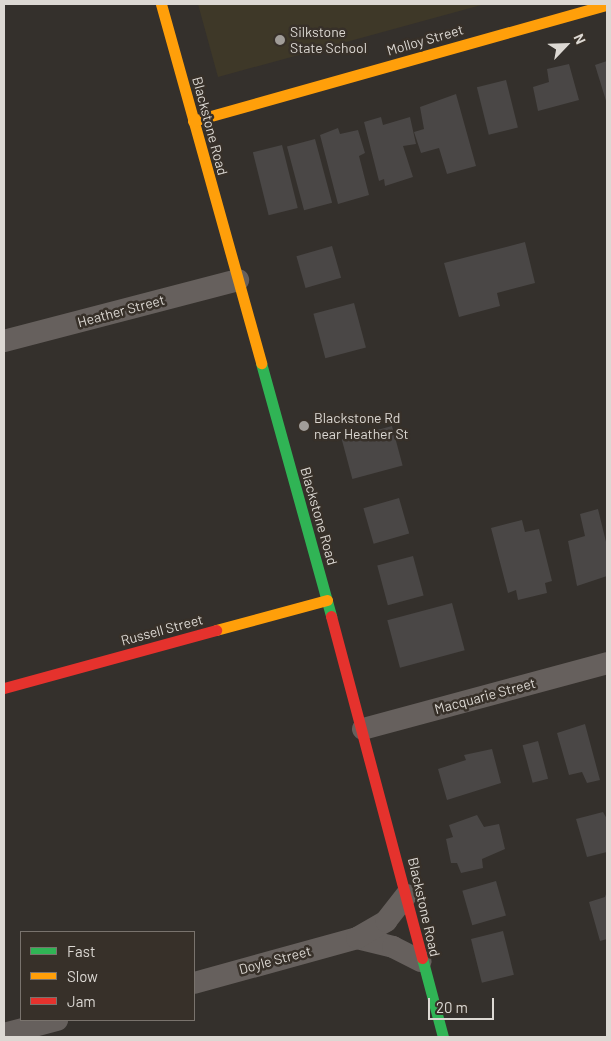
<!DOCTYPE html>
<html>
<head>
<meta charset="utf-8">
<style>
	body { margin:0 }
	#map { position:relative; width:611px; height:1041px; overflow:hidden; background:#34302c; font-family:Barlow,sans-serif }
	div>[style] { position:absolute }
	.education>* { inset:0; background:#3e3828 }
	.building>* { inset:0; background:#4a4746; transform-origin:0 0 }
	.street>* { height:22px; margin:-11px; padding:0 11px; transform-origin:11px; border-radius:11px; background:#66605d }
	.fast>* { height:11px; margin:-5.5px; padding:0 5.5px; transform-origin:5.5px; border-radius:5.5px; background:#30b455 }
	.slow>* { height:11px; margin:-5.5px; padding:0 5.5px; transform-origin:5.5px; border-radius:5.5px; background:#ff9f0a }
	.jam>* { height:11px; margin:-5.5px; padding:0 5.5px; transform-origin:5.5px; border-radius:5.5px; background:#e5322d }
	.dots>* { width:14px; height:14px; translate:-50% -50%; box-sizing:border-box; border:2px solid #373029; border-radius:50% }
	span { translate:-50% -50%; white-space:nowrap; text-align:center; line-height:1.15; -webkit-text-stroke:5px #373029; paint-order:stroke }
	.poi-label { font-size:14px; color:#dcd8d3 }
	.left { translate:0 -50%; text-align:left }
	.street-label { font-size:14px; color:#dcd8d3 }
	.frame { position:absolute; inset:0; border:5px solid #dcd8d3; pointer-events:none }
	.legend { position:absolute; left:20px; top:931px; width:175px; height:90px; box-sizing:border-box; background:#373029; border:1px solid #79736d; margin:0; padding:6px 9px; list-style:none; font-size:15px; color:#dcd8d3 }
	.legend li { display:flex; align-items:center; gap:10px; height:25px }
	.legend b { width:25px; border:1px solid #79736d }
	.north { position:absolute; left:541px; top:20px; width:50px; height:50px; -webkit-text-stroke:4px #373029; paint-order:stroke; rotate:66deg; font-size:14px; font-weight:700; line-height:20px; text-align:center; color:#dcd8d3 }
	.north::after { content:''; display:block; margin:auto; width:18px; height:22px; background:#dcd8d3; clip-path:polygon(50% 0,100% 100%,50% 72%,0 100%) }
	.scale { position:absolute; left:428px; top:998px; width:66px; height:22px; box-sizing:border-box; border:2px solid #dcd8d3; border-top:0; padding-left:6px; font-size:15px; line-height:18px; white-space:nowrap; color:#dcd8d3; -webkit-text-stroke:4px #373029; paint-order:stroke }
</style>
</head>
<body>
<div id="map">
	<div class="education">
		<div style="clip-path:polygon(198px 4px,485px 4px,218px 77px)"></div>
	</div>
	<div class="building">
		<div style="clip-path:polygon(607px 61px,607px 104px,595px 65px)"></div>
		<div style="clip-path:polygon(569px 64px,579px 100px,538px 111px,533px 87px,549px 82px,547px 69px)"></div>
		<div style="left:506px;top:80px;width:49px;height:30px;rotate:76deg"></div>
		<div style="clip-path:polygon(456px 94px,476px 166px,447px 174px,439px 148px,421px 153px,414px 132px,424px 129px,420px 107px)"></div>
		<div style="clip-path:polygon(381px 117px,383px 125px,410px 117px,416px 144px,403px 146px,413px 177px,385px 186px,384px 179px,379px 181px,364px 122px)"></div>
		<div style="clip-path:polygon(338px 128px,340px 134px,358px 130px,365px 153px,359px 156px,369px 195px,338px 204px,320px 135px)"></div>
		<div style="left:315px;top:139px;width:66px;height:29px;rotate:75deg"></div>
		<div style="left:282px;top:145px;width:65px;height:30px;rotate:76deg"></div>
		<div style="clip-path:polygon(525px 242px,535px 283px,497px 293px,500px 306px,459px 317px,444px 263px)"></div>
		<div style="left:332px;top:246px;width:33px;height:37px;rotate:74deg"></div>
		<div style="left:354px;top:303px;width:46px;height:42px;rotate:75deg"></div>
		<div style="left:392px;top:426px;width:41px;height:52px;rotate:75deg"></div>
		<div style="left:399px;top:498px;width:37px;height:37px;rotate:74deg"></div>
		<div style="clip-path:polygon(598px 509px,607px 546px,607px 576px,577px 586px,568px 541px,585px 536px,580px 514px)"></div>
		<div style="clip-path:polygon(522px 520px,525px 532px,539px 529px,552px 581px,545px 583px,547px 593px,518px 600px,516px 590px,508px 593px,491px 528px)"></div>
		<div style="left:413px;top:556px;width:41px;height:37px;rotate:75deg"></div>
		<div style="left:452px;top:603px;width:49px;height:67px;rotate:75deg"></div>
		<div style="clip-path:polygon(585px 724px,600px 780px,587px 783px,582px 772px,569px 775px,557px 733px)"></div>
		<div style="left:538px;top:741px;width:39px;height:16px;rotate:75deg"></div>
		<div style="clip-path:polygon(492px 749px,501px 783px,447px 800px,438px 769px,466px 760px,464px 755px)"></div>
		<div style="clip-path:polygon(603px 812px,607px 819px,607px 852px,587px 857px,576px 819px)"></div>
		<div style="clip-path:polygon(477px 815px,484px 827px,499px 824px,505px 849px,482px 859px,483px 868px,461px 873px,457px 863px,451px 863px,446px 839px,453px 837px,449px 825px)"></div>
		<div style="left:496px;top:881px;width:36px;height:35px;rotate:74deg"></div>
		<div style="clip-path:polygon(607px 891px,607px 939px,600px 941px,589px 902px,605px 897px)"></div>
		<div style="left:503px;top:931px;width:45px;height:33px;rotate:76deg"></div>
	</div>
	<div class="street">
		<div style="left:4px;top:341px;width:242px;rotate:-14.6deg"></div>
		<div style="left:363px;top:729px;width:253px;rotate:-15.1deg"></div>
		<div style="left:357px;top:938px;width:37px;rotate:14deg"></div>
		<div style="left:393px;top:947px;width:31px;rotate:27deg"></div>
		<div style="left:194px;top:983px;width:169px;rotate:-15.4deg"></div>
		<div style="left:357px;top:938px;width:34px;rotate:-30deg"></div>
		<div style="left:386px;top:921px;width:33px;rotate:-52deg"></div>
		<div style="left:4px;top:1034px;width:55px;rotate:-14.8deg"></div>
	</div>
	<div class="fast">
		<div style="left:261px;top:363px;width:263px;rotate:74.5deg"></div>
		<div style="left:422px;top:958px;width:82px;rotate:75.1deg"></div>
	</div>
	<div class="slow">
		<div style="left:161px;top:4px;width:373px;rotate:74.4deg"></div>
		<div style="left:193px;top:121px;width:430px;rotate:-15.7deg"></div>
		<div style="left:216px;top:630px;width:115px;rotate:-15.1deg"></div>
	</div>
	<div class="jam">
		<div style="left:331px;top:616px;width:354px;rotate:75.1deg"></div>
		<div style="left:4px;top:688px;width:220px;rotate:-15.3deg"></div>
	</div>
	<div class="dots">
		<div style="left:280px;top:40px;background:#a19d99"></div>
		<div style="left:304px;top:426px;background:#a19d99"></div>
	</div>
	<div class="poi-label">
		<span class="left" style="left:290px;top:40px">Silkstone<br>State School</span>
		<span class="left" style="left:314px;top:426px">Blackstone Rd<br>near Heather St</span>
	</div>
	<div class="street-label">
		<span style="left:425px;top:40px;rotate:-16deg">Molloy Street</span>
		<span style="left:210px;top:126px;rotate:75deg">Blackstone Road</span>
		<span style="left:121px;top:311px;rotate:-15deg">Heather Street</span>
		<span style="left:319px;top:516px;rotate:74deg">Blackstone Road</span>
		<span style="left:162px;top:630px;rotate:-15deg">Russell Street</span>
		<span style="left:485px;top:696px;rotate:-15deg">Macquarie Street</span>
		<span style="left:424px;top:907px;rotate:77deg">Blackstone Road</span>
		<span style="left:275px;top:960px;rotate:-15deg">Doyle Street</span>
	</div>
	<div class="frame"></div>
	<ul class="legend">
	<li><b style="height:6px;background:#30b455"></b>Fast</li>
	<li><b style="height:6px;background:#ff9f0a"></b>Slow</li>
	<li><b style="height:6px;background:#e5322d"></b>Jam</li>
	</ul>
	<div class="north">N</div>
	<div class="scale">20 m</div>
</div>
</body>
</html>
